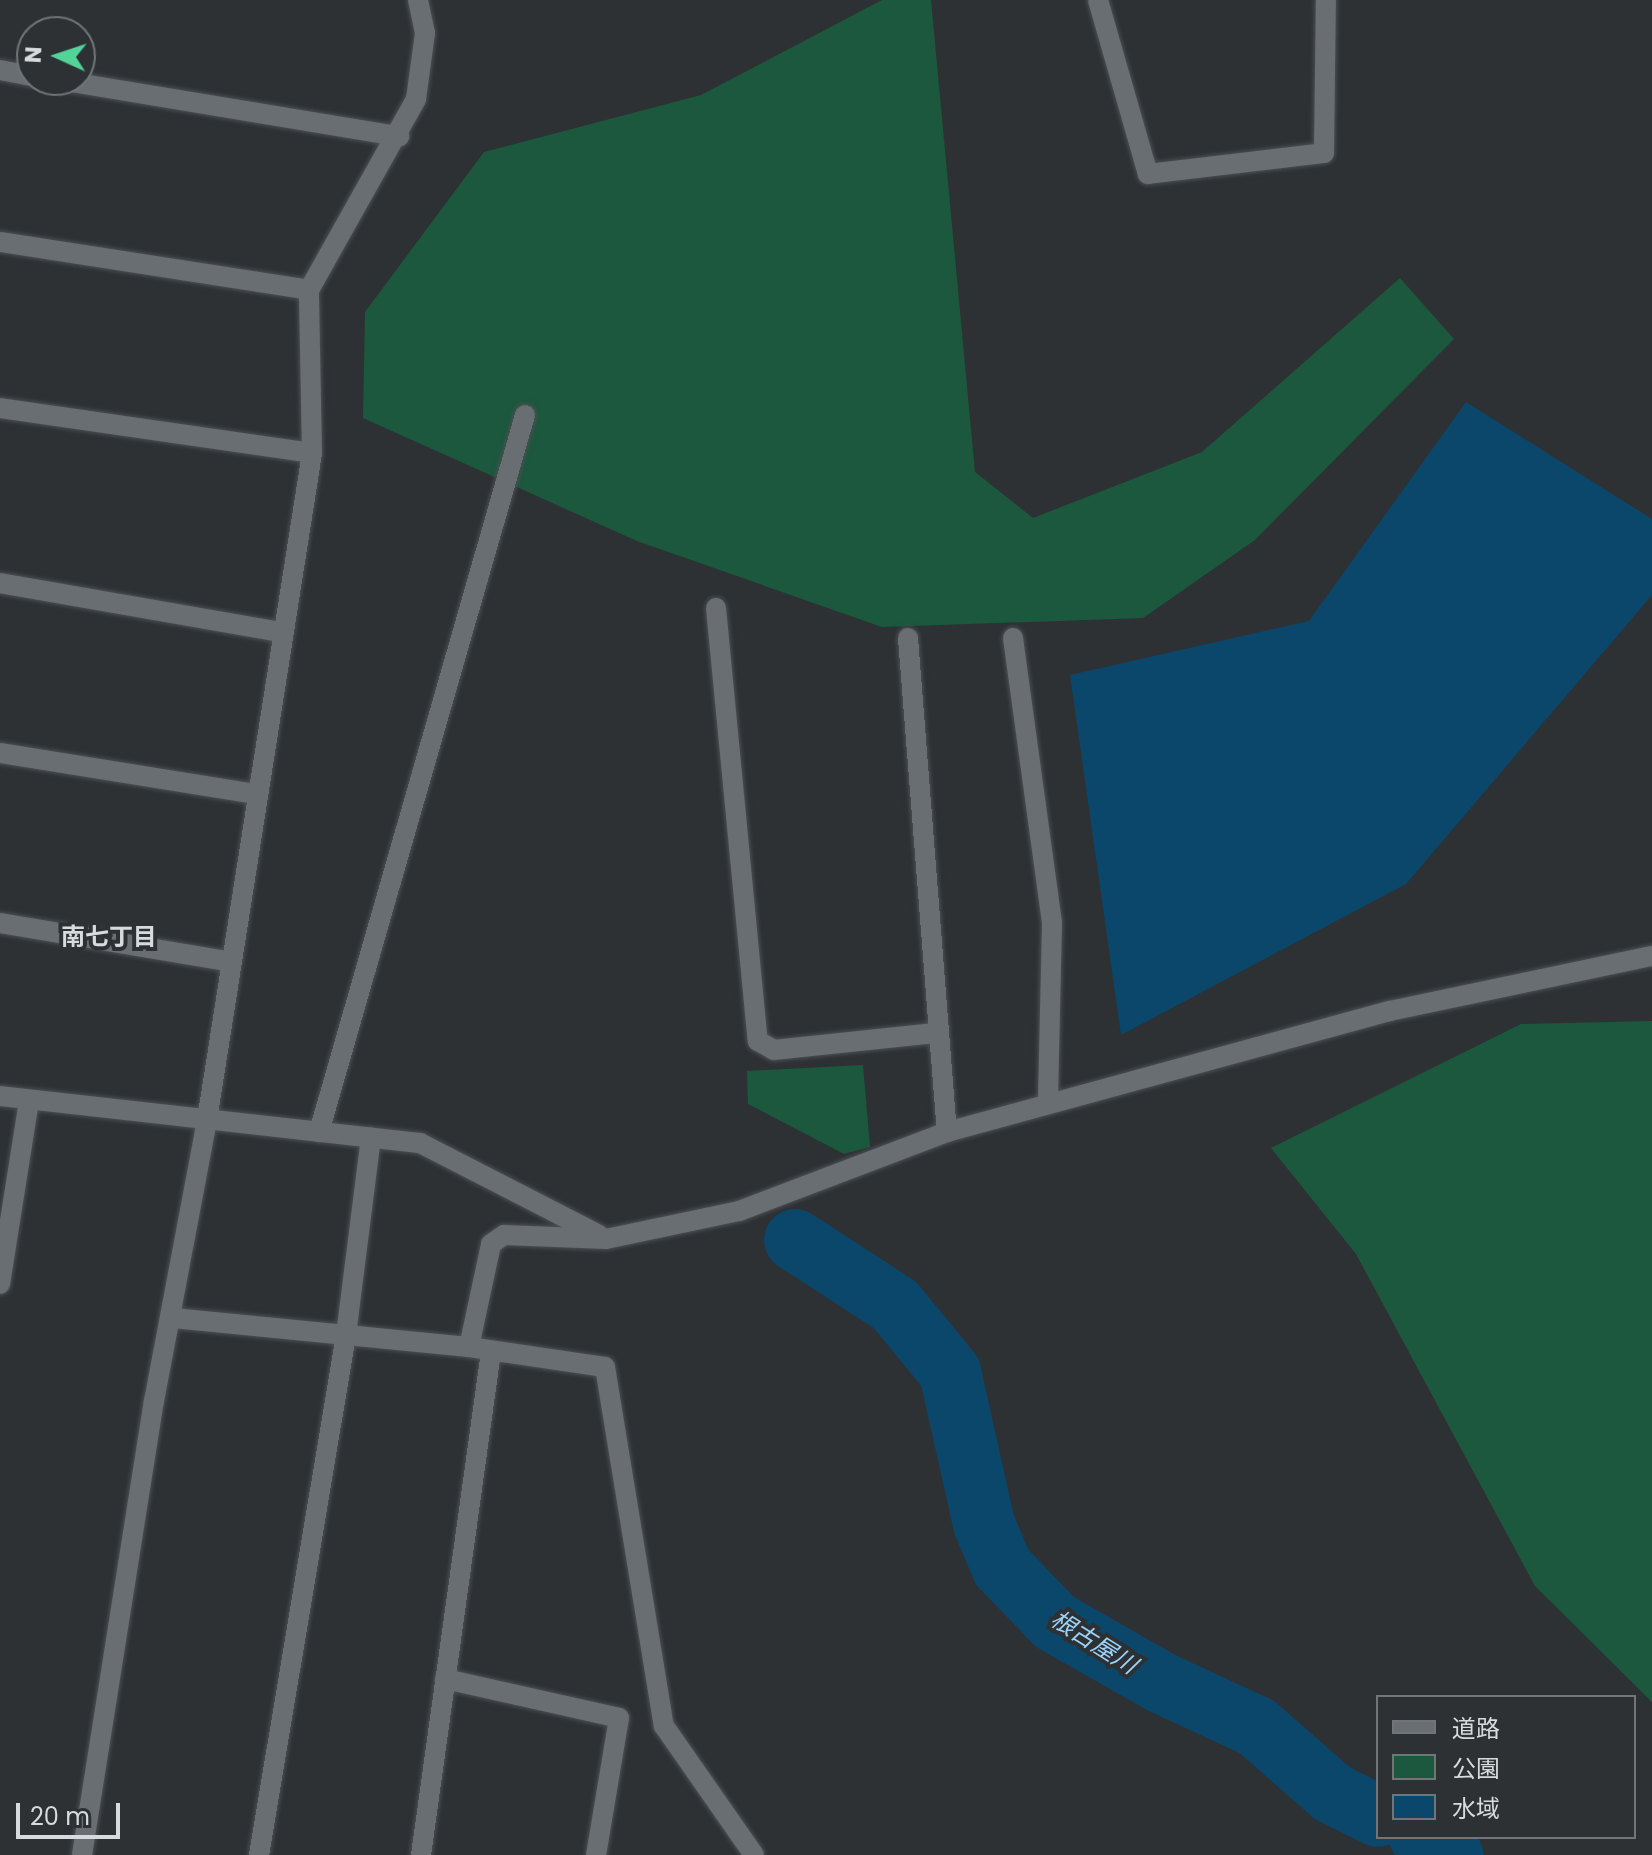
<!DOCTYPE html>
<html>
<head>
<meta charset="utf-8">
<style>
	body { margin:0 }
	#map { position:relative; width:1652px; height:1855px; overflow:hidden; background:#2d3134; font-family:Poppins,"Noto Sans JP",sans-serif }
	div>[style] { position:absolute }
	.green>* { inset:0; background:#1b583e }
	.water>* { inset:0; background:#0b476a }
	.river>* { height:62px; margin:-31px; padding:0 31px; transform-origin:31px; border-radius:31px; background:#0b476a }
	.roads { filter:drop-shadow(0 0 2px #4c4f52) drop-shadow(0 0 2px #4c4f52) }
	.street>* { height:20px; margin:-10px; padding:0 10px; transform-origin:10px; border-radius:10px; background:#696e72 }
	span { translate:-50% -50%; white-space:nowrap; text-align:center; line-height:1.15; -webkit-text-stroke:8px #2d3134; paint-order:stroke }
	.neighbourhood-label { font-size:24px; color:#d8dbdd; font-weight:700 }
	.water-label { font-size:24px; color:#9bd2fa; font-style:italic }
	.legend { position:absolute; left:1376px; top:1695px; width:260px; height:144px; box-sizing:border-box; background:#2d3134; border:2px solid #717578; margin:0; padding:10px 14px; list-style:none; font-size:24px; color:#d8dbdd }
	.legend li { display:flex; align-items:center; gap:16px; height:40px }
	.legend b { width:40px; border:2px solid #717578 }
	.north { position:absolute; left:16px; top:16px; width:80px; height:80px; box-sizing:border-box; background:#2d3134; border:2px solid #717578; border-radius:50%; rotate:273deg; font-size:22px; font-weight:700; line-height:32px; text-align:center; color:#d8dbdd }
	.north::after { content:''; display:block; margin:auto; width:28px; height:36px; background:#52d397; clip-path:polygon(50% 0,100% 100%,50% 72%,0 100%) }
	.scale { position:absolute; left:16px; top:1803px; width:104px; height:36px; box-sizing:border-box; border:4px solid #d8dbdd; border-top:0; padding-left:10px; font-size:24px; line-height:28px; white-space:nowrap; color:#d8dbdd; -webkit-text-stroke:6px #2d3134; paint-order:stroke }
</style>
</head>
<body>
<div id="map">
	<div class="green">
		<div style="clip-path:polygon(882px 0,931px 0,975px 472px,1033px 518px,1202px 452px,1400px 278px,1454px 339px,1255px 540px,1143px 618px,882px 627px,637px 541px,363px 418px,365px 312px,484px 152px,701px 95px)"></div>
		<div style="clip-path:polygon(1652px 1021px,1652px 1702px,1535px 1586px,1356px 1254px,1271px 1148px,1521px 1024px)"></div>
		<div style="clip-path:polygon(863px 1065px,870px 1147px,844px 1154px,748px 1104px,747px 1071px)"></div>
	</div>
	<div class="water">
		<div style="clip-path:polygon(1466px 402px,1652px 519px,1652px 595px,1406px 884px,1121px 1035px,1070px 675px,1309px 621px)"></div>
	</div>
	<div class="river">
		<div style="left:795px;top:1240px;width:119px;rotate:33deg"></div>
		<div style="left:895px;top:1305px;width:87px;rotate:50.6deg"></div>
		<div style="left:950px;top:1372px;width:156px;rotate:77.4deg"></div>
		<div style="left:984px;top:1524px;width:47px;rotate:67.3deg"></div>
		<div style="left:1002px;top:1567px;width:76px;rotate:46.1deg"></div>
		<div style="left:1055px;top:1622px;width:123px;rotate:29.7deg"></div>
		<div style="left:1162px;top:1683px;width:105px;rotate:24.9deg"></div>
		<div style="left:1257px;top:1727px;width:100px;rotate:41.3deg"></div>
		<div style="left:1332px;top:1793px;width:51px;rotate:26.6deg"></div>
		<div style="left:1420px;top:1837px;width:37px;rotate:29deg"></div>
	</div>
	<div class="roads">
		<div class="street">
			<div style="left:1098px;top:0;width:181px;rotate:74deg"></div>
			<div style="left:1148px;top:174px;width:177px;rotate:-6.8deg"></div>
			<div style="left:1324px;top:153px;width:153px;rotate:-89.3deg"></div>
			<div style="left:0;top:70px;width:33px;rotate:11deg"></div>
			<div style="left:59px;top:80px;width:345px;rotate:9.4deg"></div>
			<div style="left:0;top:242px;width:313px;rotate:8.8deg"></div>
			<div style="left:0;top:408px;width:315px;rotate:8.2deg"></div>
			<div style="left:0;top:583px;width:284px;rotate:9.9deg"></div>
			<div style="left:716px;top:608px;width:435px;rotate:84.5deg"></div>
			<div style="left:758px;top:1041px;width:18px;rotate:29deg"></div>
			<div style="left:774px;top:1050px;width:164px;rotate:-6deg"></div>
			<div style="left:908px;top:638px;width:496px;rotate:85.5deg"></div>
			<div style="left:1013px;top:638px;width:288px;rotate:82.2deg"></div>
			<div style="left:1052px;top:923px;width:181px;rotate:91.3deg"></div>
			<div style="left:0;top:753px;width:259px;rotate:9.1deg"></div>
			<div style="left:0;top:923px;width:231px;rotate:9.5deg"></div>
			<div style="left:0;top:1096px;width:423px;rotate:6.4deg"></div>
			<div style="left:420px;top:1143px;width:201px;rotate:27.2deg"></div>
			<div style="left:319px;top:1132px;width:746px;rotate:-73.97deg"></div>
			<div style="left:0;top:1284px;width:186px;rotate:-81deg"></div>
			<div style="left:173px;top:1318px;width:297px;rotate:5.6deg"></div>
			<div style="left:469px;top:1347px;width:137px;rotate:8.4deg"></div>
			<div style="left:605px;top:1367px;width:364px;rotate:80.7deg"></div>
			<div style="left:664px;top:1726px;width:157px;rotate:55.1deg"></div>
			<div style="left:469px;top:1347px;width:105px;rotate:-77.9deg"></div>
			<div style="left:491px;top:1244px;width:16px;rotate:-35deg"></div>
			<div style="left:504px;top:1235px;width:102px;rotate:2.2deg"></div>
			<div style="left:606px;top:1239px;width:136px;rotate:-11.9deg"></div>
			<div style="left:739px;top:1211px;width:222px;rotate:-20.8deg"></div>
			<div style="left:947px;top:1132px;width:459px;rotate:-15.3deg"></div>
			<div style="left:1390px;top:1011px;width:268px;rotate:-11.9deg"></div>
			<div style="left:445px;top:1679px;width:178px;rotate:12.6deg"></div>
			<div style="left:619px;top:1718px;width:139px;rotate:99.5deg"></div>
			<div style="left:82px;top:1855px;width:460px;rotate:-81deg"></div>
			<div style="left:154px;top:1401px;width:286px;rotate:-79.3deg"></div>
			<div style="left:207px;top:1120px;width:675px;rotate:-81.05deg"></div>
			<div style="left:312px;top:453px;width:163px;rotate:-91.1deg"></div>
			<div style="left:309px;top:290px;width:219px;rotate:-60.7deg"></div>
			<div style="left:416px;top:99px;width:67px;rotate:-82.2deg"></div>
			<div style="left:425px;top:33px;width:34px;rotate:-102deg"></div>
			<div style="left:259px;top:1855px;width:527px;rotate:-80.5deg"></div>
			<div style="left:346px;top:1335px;width:199px;rotate:-82.8deg"></div>
			<div style="left:421px;top:1855px;width:508px;rotate:-82.08deg"></div>
		</div>
	</div>
	<div class="neighbourhood-label">
		<span style="left:109px;top:937px">南七丁目</span>
	</div>
	<div class="water-label">
		<span style="left:1094px;top:1642px;rotate:32deg">根古屋川</span>
	</div>
	<ul class="legend">
	<li><b style="height:10px;background:#696e72"></b>道路</li>
	<li><b style="height:22px;background:#1b583e"></b>公園</li>
	<li><b style="height:22px;background:#0b476a"></b>水域</li>
	</ul>
	<div class="north">N</div>
	<div class="scale">20 m</div>
</div>
</body>
</html>
